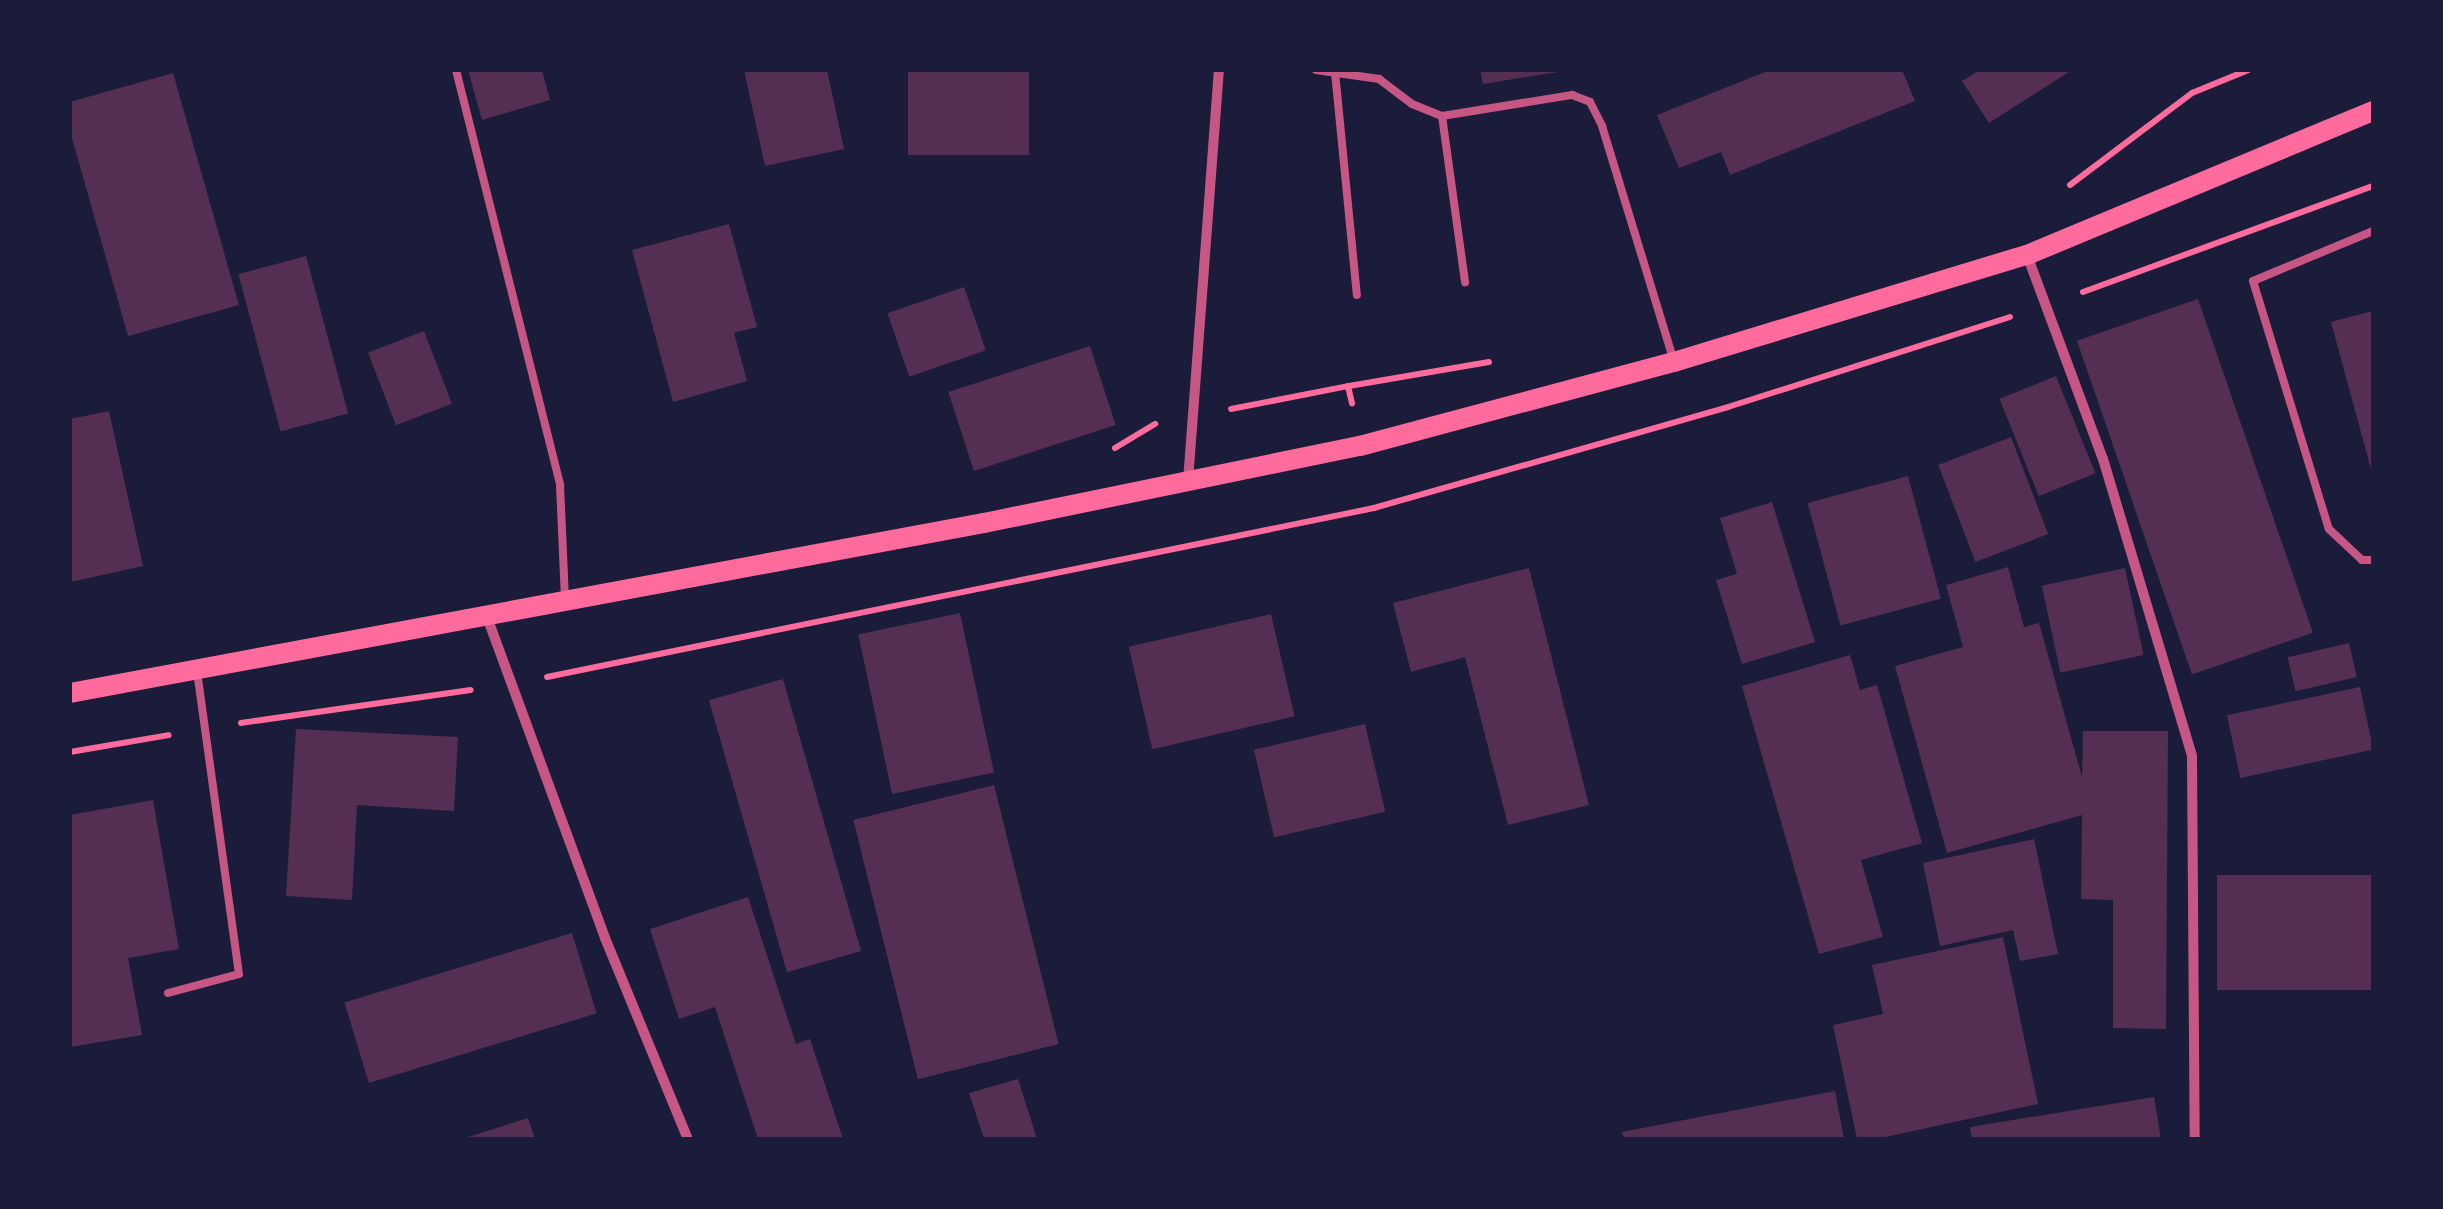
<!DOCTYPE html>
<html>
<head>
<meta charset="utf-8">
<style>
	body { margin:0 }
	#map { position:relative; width:2443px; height:1209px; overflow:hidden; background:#1b1b3a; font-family:"Titillium Web",sans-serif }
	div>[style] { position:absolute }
	.building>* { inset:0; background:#542f53; transform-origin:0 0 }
	.path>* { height:6px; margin:-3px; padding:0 3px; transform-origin:3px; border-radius:3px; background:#ff6b9d }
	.service>* { height:8px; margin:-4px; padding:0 4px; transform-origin:4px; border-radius:4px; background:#c65784 }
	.minor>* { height:10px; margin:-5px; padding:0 5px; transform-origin:5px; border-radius:5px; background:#c65784 }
	.secondary>* { height:20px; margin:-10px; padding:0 10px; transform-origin:10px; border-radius:10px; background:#ff6b9d }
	span { translate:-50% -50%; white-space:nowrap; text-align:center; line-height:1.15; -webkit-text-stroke:9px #1b1b3a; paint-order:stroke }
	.frame { position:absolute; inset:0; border:72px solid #1b1b3a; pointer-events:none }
</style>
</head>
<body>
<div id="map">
	<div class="building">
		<div style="clip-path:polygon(468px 70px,542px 70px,550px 100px,482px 120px)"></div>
		<div style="clip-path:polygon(744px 70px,827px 70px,844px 149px,765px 166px)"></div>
		<div style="left:908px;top:70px;width:121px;height:85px"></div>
		<div style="clip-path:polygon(1480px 70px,1558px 70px,1558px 72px,1483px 84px)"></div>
		<div style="clip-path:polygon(1770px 70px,1902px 70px,1915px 101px,1730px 175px,1721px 152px,1679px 168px,1657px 115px)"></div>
		<div style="clip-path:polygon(1980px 70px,2072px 70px,1989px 123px,1962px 81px)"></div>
		<div style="clip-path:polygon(173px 73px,239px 305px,128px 336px,70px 131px,70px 102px)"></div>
		<div style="clip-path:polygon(729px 224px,757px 327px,734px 333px,747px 381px,673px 402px,632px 250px)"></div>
		<div style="left:306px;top:256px;width:163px;height:70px;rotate:75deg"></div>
		<div style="left:964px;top:287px;width:67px;height:81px;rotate:71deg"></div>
		<div style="left:2198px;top:299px;width:353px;height:128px;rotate:71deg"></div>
		<div style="clip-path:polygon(2373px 311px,2373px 473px,2372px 473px,2331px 322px)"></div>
		<div style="left:424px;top:331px;width:78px;height:60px;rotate:69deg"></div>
		<div style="left:1090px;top:346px;width:83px;height:149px;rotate:72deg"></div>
		<div style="left:2056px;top:376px;width:105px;height:61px;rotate:68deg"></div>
		<div style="clip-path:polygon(109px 411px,143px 566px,70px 582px,70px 419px)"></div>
		<div style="left:2011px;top:437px;width:104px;height:78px;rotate:69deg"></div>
		<div style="left:1908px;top:476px;width:127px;height:104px;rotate:75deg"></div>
		<div style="clip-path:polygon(1772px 502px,1815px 642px,1742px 664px,1716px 580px,1737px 574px,1720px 518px)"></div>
		<div style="clip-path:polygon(2008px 567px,2024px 627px,2039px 623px,2082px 777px,2083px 731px,2168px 731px,2166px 1029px,2113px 1028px,2113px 900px,2081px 899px,2082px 815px,1947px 853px,1895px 666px,1963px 647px,1946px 585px)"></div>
		<div style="clip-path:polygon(1529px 568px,1589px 805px,1508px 825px,1465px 657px,1411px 672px,1393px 603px)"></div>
		<div style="left:2125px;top:568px;width:89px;height:85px;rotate:78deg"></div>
		<div style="left:960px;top:613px;width:163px;height:104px;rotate:78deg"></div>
		<div style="left:1271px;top:614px;width:105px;height:146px;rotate:77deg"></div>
		<div style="left:2349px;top:643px;width:35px;height:63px;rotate:77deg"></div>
		<div style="clip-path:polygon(1850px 655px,1860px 690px,1877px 685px,1922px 843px,1861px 860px,1883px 937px,1819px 954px,1742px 686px)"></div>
		<div style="left:783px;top:679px;width:283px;height:77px;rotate:74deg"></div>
		<div style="left:2360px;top:687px;width:64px;height:136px;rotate:78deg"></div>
		<div style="left:1365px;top:724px;width:90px;height:114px;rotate:77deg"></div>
		<div style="clip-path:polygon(296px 729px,458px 737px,454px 811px,357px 805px,352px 900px,286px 896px)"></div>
		<div style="left:994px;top:785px;width:267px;height:145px;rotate:76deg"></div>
		<div style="clip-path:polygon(153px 800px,179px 949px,128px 958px,142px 1035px,70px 1047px,70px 815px)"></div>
		<div style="clip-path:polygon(2034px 839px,2058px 954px,2020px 961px,2013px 930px,1940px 946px,1923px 863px)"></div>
		<div style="left:2373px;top:875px;width:115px;height:156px;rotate:90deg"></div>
		<div style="clip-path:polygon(748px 897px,796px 1044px,810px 1039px,843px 1139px,758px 1139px,715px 1007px,679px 1019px,650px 929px)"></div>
		<div style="left:572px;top:933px;width:84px;height:238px;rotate:73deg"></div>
		<div style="clip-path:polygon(2003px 937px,2038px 1104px,1876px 1139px,1857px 1139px,1833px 1025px,1883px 1014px,1872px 965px)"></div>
		<div style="clip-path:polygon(1018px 1079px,1037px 1139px,984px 1139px,969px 1093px)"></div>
		<div style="clip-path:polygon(1835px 1091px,1844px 1139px,1624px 1139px,1622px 1132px)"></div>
		<div style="clip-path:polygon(2154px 1097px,2161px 1139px,1972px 1139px,1970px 1127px)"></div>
		<div style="clip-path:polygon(528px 1118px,535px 1139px,465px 1139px,465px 1138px)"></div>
	</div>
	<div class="path">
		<div style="left:2070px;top:185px;width:153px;rotate:-37deg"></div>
		<div style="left:2192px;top:93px;width:61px;rotate:-22.3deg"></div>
		<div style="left:2083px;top:292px;width:309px;rotate:-20.1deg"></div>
		<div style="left:1349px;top:386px;width:142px;rotate:-9.7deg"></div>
		<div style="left:1231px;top:409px;width:119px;rotate:-11.1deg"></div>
		<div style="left:1348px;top:386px;width:18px;rotate:77deg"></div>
		<div style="left:1115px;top:448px;width:47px;rotate:-31deg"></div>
		<div style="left:547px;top:677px;width:844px;rotate:-11.55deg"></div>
		<div style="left:1374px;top:508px;width:368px;rotate:-15.9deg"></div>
		<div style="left:1728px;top:407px;width:296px;rotate:-17.7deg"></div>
		<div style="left:241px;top:723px;width:232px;rotate:-8.2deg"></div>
		<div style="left:70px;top:752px;width:100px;rotate:-9.7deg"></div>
	</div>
	<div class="service">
		<div style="left:456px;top:70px;width:428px;rotate:75.9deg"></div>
		<div style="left:560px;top:485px;width:113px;rotate:87.5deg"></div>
		<div style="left:1316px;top:70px;width:64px;rotate:8.1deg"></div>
		<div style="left:1379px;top:79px;width:41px;rotate:37.1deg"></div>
		<div style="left:1412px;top:104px;width:32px;rotate:22deg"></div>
		<div style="left:1442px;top:116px;width:132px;rotate:-9.2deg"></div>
		<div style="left:1572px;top:95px;width:19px;rotate:21deg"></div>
		<div style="left:1590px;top:102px;width:27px;rotate:63deg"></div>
		<div style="left:1602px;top:126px;width:246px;rotate:73deg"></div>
		<div style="left:1335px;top:72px;width:224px;rotate:84.4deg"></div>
		<div style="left:1442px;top:116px;width:168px;rotate:82.1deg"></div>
		<div style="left:2373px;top:231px;width:130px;rotate:157.4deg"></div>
		<div style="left:2253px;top:281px;width:259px;rotate:73deg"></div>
		<div style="left:2329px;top:529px;width:45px;rotate:43.2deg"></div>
		<div style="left:2362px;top:560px;width:11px"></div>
		<div style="left:168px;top:993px;width:73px;rotate:-15deg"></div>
		<div style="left:239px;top:974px;width:307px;rotate:-97.9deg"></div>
	</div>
	<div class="minor">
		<div style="left:2027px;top:255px;width:218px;rotate:69.6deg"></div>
		<div style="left:2103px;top:459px;width:310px;rotate:73.3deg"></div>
		<div style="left:2192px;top:756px;width:383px;rotate:89.6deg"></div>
		<div style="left:1188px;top:481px;width:412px;rotate:-85.7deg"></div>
		<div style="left:487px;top:617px;width:342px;rotate:69.8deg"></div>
		<div style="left:605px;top:938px;width:217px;rotate:67.6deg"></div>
	</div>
	<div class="secondary">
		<div style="left:70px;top:693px;width:930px;rotate:-10.54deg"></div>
		<div style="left:984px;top:523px;width:384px;rotate:-11.6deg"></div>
		<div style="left:1360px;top:446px;width:325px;rotate:-15deg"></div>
		<div style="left:1674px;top:362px;width:369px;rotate:-16.9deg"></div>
		<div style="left:2027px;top:255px;width:375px;rotate:-22.6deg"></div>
	</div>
	<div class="frame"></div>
</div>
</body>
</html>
